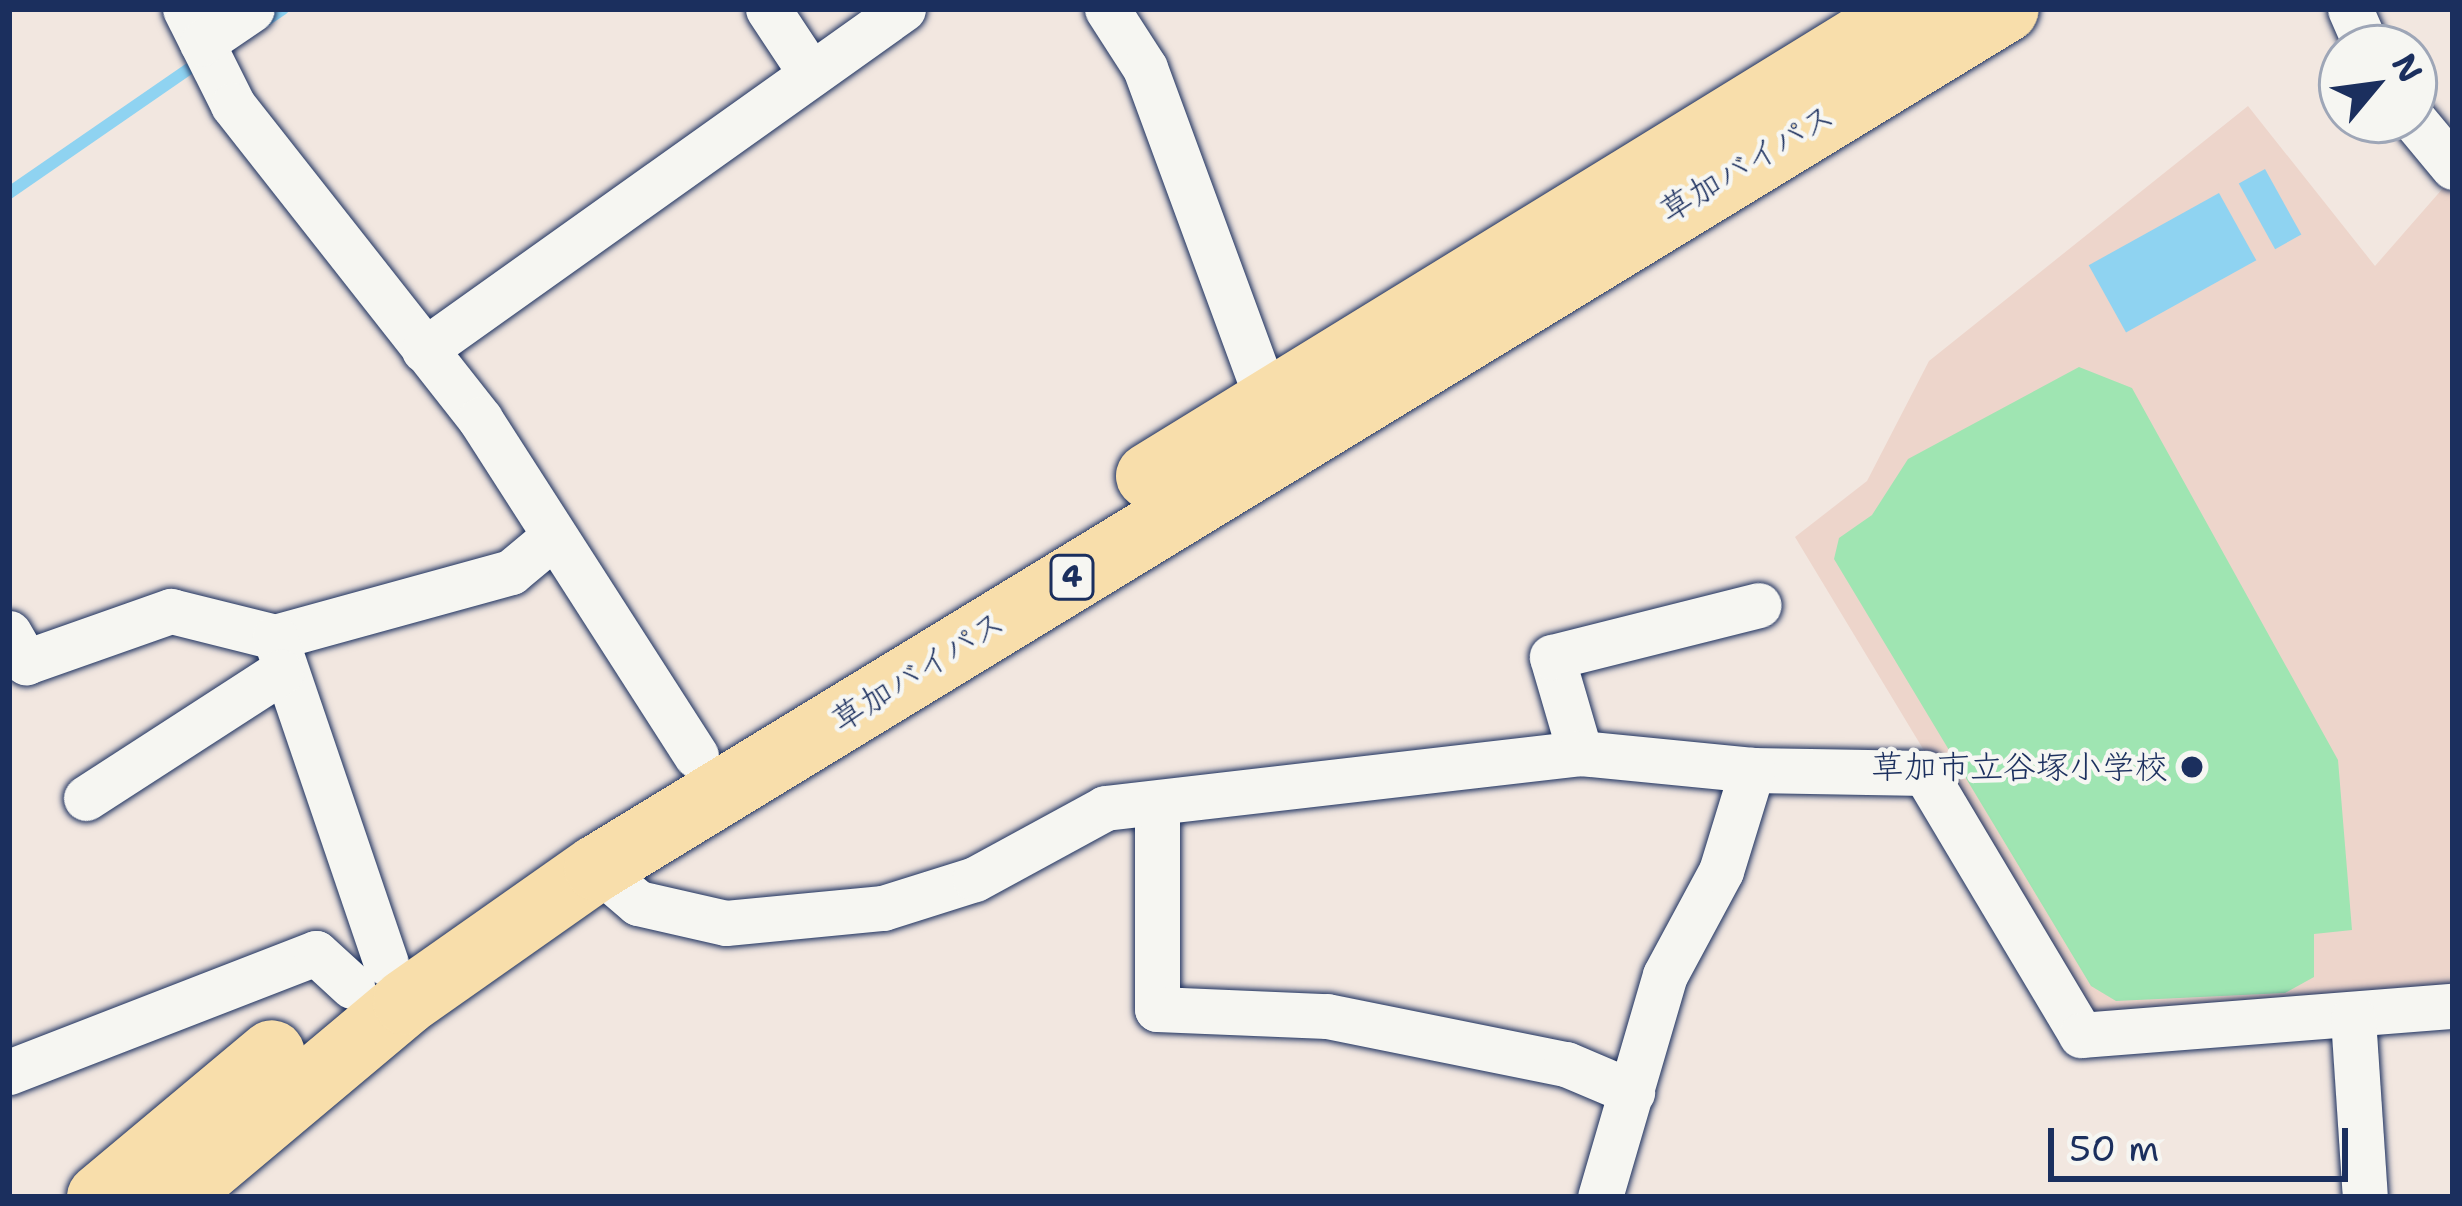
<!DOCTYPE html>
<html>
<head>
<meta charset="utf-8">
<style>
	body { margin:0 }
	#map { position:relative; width:2462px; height:1206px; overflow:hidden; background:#f2e7e0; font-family:"Shantell Sans","Klee One",sans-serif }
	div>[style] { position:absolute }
	.built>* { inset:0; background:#edd5cb }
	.green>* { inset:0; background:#9fe5b2 }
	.water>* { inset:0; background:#8fd3f1; transform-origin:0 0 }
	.stream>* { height:12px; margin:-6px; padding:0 6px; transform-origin:6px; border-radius:6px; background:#8fd3f1 }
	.roads { filter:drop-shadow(0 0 3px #1b2f5e) drop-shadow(0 0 3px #1b2f5e) }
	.minor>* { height:45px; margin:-22.5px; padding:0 22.5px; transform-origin:22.5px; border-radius:22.5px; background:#f6f6f2 }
	.trunk>* { height:66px; margin:-33px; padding:0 33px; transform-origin:33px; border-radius:33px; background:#f8deab }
	.dots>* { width:33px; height:33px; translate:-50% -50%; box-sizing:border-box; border:6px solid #f6f6f2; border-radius:50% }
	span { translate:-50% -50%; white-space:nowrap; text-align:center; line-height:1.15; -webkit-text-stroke:9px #f6f6f2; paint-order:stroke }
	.shield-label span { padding:3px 9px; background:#f6f6f2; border:3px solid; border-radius:9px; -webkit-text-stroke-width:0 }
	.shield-label { font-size:30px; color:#1b2f5e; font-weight:700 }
	.street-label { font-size:33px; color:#1b2f5e }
	.poi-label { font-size:33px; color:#1b2f5e }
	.right { translate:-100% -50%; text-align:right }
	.frame { position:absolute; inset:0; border:12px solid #1b2f5e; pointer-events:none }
	.north { position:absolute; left:2318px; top:24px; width:120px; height:120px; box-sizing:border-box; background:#f6f6f2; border:3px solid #9ea6b7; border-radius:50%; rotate:61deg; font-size:33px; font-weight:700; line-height:48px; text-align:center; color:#1b2f5e }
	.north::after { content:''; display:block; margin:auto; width:42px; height:54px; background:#1b2f5e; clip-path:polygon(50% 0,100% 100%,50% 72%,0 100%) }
	.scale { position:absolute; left:2048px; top:1128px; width:300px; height:54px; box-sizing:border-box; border:6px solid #1b2f5e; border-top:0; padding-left:15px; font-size:36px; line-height:42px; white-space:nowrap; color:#1b2f5e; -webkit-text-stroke:9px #f6f6f2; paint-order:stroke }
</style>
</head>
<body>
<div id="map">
	<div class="built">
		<div style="clip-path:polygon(2248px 106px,2375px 266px,2444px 187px,2453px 194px,2453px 987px,2099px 1019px,2082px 1012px,1795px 537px,1867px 481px,1929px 361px)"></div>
	</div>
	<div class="green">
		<div style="clip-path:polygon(2079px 367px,2132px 388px,2338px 760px,2352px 930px,2314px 934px,2314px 977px,2285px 993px,2116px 1001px,2091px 986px,1834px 559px,1839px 538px,1872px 515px,1908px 459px)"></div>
	</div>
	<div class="water">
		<div style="left:2265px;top:169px;width:75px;height:30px;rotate:61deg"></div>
		<div style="left:2219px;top:193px;width:77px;height:149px;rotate:61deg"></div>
	</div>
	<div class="stream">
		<div style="left:259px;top:25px;width:29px;rotate:-34deg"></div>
		<div style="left:9px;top:193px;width:219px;rotate:-34.6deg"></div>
	</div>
	<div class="roads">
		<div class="minor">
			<div style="left:185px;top:9px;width:107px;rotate:63.4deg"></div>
			<div style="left:233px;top:105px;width:400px;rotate:51.8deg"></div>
			<div style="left:480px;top:419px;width:400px;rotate:57.3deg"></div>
			<div style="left:768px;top:9px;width:78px;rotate:56.5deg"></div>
			<div style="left:1107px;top:9px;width:70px;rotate:57.2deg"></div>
			<div style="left:1145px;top:68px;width:356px;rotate:69.8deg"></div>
			<div style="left:2350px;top:9px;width:43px;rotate:66.4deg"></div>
			<div style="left:202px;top:43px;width:60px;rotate:-34.2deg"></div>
			<div style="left:2414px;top:120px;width:61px;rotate:50.3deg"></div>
			<div style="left:424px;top:350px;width:588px;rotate:-35.45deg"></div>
			<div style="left:9px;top:633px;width:34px;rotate:60deg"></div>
			<div style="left:26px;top:662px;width:154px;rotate:-19.4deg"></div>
			<div style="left:171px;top:611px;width:107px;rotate:14deg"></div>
			<div style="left:275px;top:637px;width:245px;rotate:-15.4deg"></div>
			<div style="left:511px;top:572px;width:55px;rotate:-39.8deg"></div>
			<div style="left:275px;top:637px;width:344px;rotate:71.2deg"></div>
			<div style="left:1580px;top:753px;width:100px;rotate:-106.3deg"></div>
			<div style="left:1552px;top:657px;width:213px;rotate:-14.1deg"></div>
			<div style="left:86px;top:798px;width:232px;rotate:-32.9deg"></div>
			<div style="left:1157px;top:803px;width:206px;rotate:90deg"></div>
			<div style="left:1157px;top:1009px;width:170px;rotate:2.4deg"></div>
			<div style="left:1327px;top:1016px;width:244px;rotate:11.4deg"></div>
			<div style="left:1566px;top:1064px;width:72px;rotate:23deg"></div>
			<div style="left:597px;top:868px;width:54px;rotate:40.5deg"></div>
			<div style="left:638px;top:903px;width:90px;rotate:12.8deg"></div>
			<div style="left:726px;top:923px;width:158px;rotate:-5.5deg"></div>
			<div style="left:883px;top:908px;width:96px;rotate:-17.5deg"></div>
			<div style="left:975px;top:879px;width:148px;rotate:-28.6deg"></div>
			<div style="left:1105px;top:808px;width:478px;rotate:-6.6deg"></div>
			<div style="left:1580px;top:753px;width:173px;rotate:5.6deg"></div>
			<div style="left:1752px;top:770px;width:173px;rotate:1deg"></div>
			<div style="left:1925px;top:773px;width:305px;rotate:59.2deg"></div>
			<div style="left:2081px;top:1035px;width:373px;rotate:-4.5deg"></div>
			<div style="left:2353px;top:1018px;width:179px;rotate:86.2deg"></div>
			<div style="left:9px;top:1072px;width:329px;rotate:-21.2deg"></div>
			<div style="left:316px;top:953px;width:49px;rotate:42.5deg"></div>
			<div style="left:1600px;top:1197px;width:231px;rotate:-73.7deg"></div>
			<div style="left:1665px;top:975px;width:118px;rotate:-61.7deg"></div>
			<div style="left:1721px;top:871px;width:106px;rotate:-72.9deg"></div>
		</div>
		<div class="trunk">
			<div style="left:1149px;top:476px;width:892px;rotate:-31.57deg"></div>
			<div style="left:100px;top:1197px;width:224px;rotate:-39.9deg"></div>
			<div style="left:174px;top:1197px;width:303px;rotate:-40deg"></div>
			<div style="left:406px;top:1002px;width:233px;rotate:-35.1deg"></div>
			<div style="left:597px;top:868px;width:1650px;rotate:-31.37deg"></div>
		</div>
	</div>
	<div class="dots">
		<div style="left:2192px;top:767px;background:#1b2f5e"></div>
	</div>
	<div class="shield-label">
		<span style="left:1072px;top:577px">4</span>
	</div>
	<div class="street-label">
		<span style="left:1747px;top:163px;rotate:-31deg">草加バイパス</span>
		<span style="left:918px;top:671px;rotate:-32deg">草加バイパス</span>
	</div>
	<div class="poi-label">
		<span class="right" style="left:2168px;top:767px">草加市立谷塚小学校</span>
	</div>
	<div class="frame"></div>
	<div class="north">N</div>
	<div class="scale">50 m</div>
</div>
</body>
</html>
